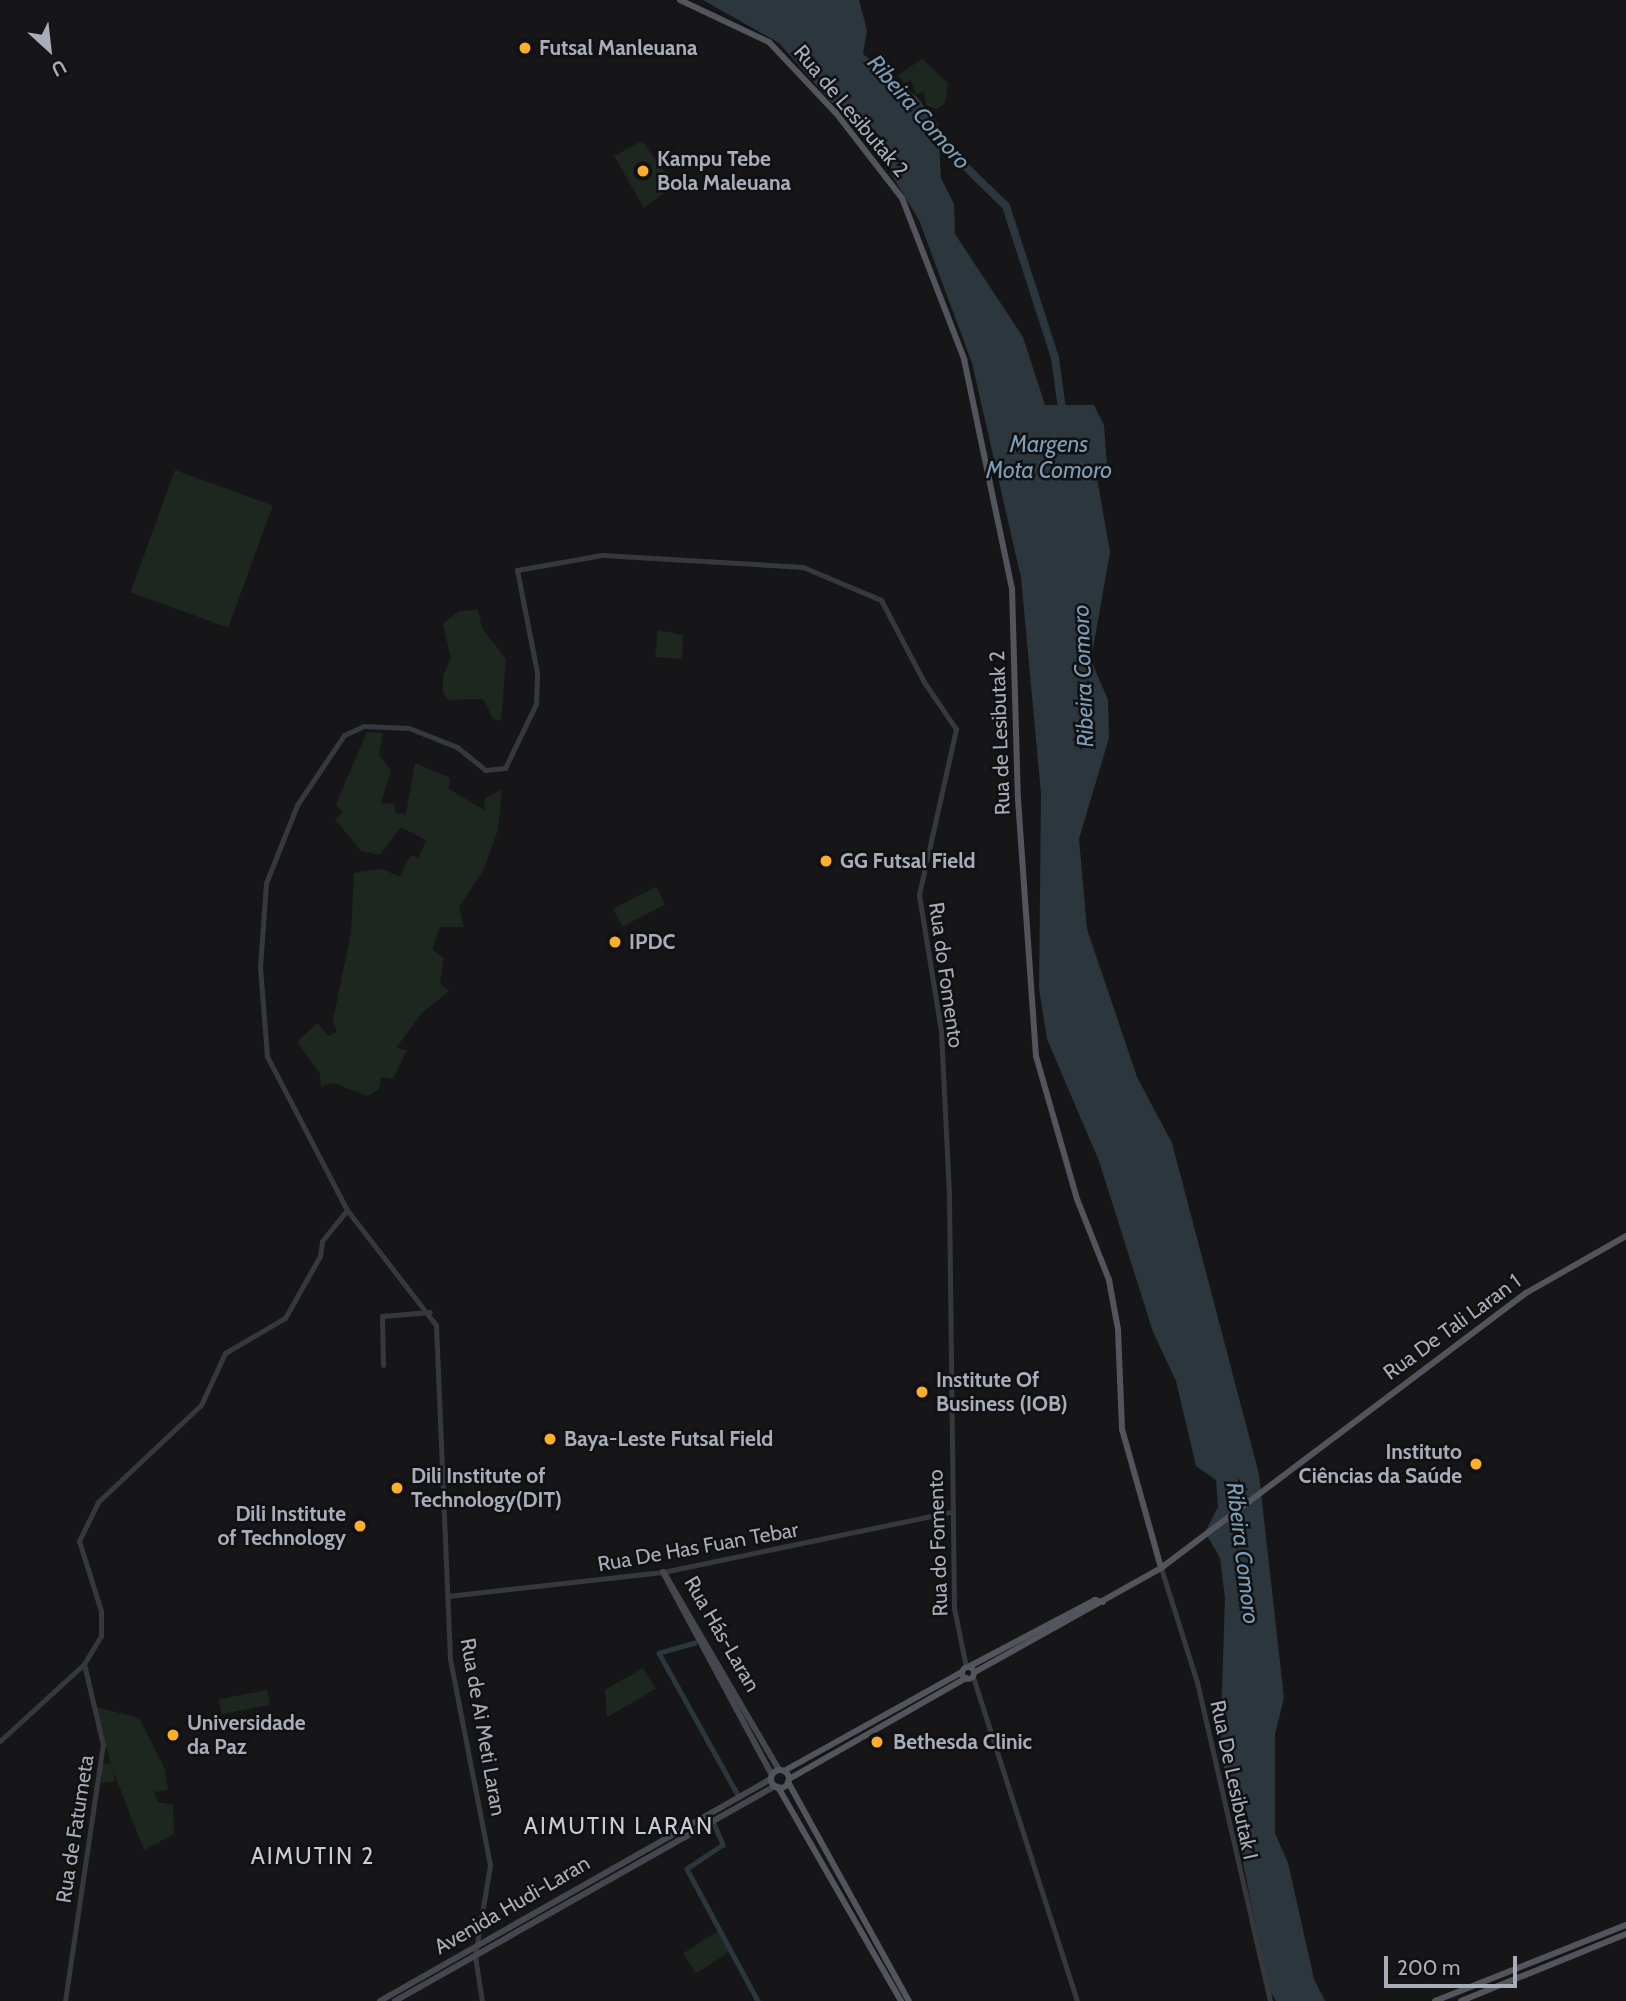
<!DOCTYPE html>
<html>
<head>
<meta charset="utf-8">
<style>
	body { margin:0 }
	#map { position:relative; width:1626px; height:2001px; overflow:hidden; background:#161618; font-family:Cabin,sans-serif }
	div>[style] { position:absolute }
	.green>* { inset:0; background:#1e271f; transform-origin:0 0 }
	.water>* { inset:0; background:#2b363d }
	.canal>* { height:4.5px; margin:-2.25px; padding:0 2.25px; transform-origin:2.25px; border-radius:2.25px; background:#2b363d }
	.river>* { height:8px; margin:-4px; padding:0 4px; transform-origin:4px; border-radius:4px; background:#2b363d }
	.tertiary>* { height:5px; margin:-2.5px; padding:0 2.5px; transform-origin:2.5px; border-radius:2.5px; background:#37383e }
	.secondary>* { height:6px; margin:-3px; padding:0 3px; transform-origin:3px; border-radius:3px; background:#45474e }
	.primary>* { height:6px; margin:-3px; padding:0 3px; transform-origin:3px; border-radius:3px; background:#53555d }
	.primary>.ring { margin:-3px; padding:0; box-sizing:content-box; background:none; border:6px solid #53555d; border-radius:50% }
	.dots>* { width:19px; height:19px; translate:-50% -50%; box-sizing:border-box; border:4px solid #111113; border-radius:50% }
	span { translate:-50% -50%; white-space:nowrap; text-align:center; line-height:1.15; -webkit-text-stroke:5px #111113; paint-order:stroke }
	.poi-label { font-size:21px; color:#a7adb9; font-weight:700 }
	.left { translate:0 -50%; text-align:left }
	.right { translate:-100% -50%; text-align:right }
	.street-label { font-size:21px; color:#a7adb9 }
	.water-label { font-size:23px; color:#7c9db6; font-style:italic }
	.neighbourhood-label { font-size:23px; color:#c9ccd5; letter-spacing:2px }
	.north { position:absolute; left:14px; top:14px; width:70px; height:70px; -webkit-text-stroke:5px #111113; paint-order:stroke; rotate:153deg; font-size:19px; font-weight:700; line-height:28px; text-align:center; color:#a7adb9 }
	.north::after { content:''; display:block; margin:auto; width:24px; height:32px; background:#a7adb9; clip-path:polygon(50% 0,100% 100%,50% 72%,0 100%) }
	.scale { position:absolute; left:1384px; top:1956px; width:133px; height:32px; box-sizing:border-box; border:4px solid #a7adb9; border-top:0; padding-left:9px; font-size:21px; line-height:24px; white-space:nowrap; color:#a7adb9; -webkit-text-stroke:5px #111113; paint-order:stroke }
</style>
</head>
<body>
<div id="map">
	<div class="green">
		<div style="clip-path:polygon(922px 59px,948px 83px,945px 103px,937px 109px,926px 105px,924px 92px,916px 94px,911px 80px,906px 84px,897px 76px)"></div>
		<div style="clip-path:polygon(642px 141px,674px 185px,644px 208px,614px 156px)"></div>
		<div style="left:175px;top:470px;width:104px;height:130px;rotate:20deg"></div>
		<div style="clip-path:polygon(478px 610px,482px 628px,506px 659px,501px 721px,493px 719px,483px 699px,449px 700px,443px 693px,443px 675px,451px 659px,443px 624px,459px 611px)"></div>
		<div style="clip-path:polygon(658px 630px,683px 635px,682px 659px,655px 657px)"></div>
		<div style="clip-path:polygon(367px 732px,383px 733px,379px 755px,391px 770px,381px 803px,394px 804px,396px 813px,406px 814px,415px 763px,450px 778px,449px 789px,484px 810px,485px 798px,502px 790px,498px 830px,484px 869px,459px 907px,464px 927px,440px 927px,432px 949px,444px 959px,440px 983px,449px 991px,422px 1013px,396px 1048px,407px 1050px,393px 1079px,381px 1077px,379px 1089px,368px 1096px,334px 1083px,321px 1086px,320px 1074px,297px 1042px,317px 1023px,329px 1036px,337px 1032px,333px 1020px,351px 933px,354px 873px,382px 869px,400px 877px,410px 856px,419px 857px,426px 840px,401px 827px,380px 855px,361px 851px,335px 819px,343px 813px,336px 804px)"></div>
		<div style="left:656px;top:887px;width:20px;height:48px;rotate:63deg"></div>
		<div style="clip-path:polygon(643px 1668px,656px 1689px,607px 1717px,605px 1690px)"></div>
		<div style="left:267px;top:1690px;width:15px;height:49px;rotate:79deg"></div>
		<div style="clip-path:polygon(96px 1707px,139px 1718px,165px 1769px,168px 1790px,154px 1792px,158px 1802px,173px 1805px,174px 1834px,144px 1850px,112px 1768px,115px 1781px,101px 1783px,102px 1764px,111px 1764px)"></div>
		<div style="left:719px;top:1930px;width:24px;height:43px;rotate:57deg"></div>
	</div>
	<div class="water">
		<div style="clip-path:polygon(703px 0,859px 0,867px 30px,863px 54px,917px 97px,938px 125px,941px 178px,954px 204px,955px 234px,1023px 337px,1045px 405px,1094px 405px,1104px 425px,1107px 465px,1097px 478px,1110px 552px,1091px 660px,1108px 700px,1109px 738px,1079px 839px,1087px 929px,1137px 1077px,1172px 1143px,1259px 1474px,1284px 1698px,1275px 1734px,1275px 1833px,1288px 1863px,1314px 1979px,1325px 2001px,1276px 2001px,1268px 1988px,1220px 1747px,1225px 1598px,1220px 1558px,1205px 1532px,1218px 1507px,1216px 1480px,1196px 1466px,1176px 1381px,1153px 1332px,1099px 1161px,1047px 1039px,1039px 988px,1041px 793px,1021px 578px,972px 363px,919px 220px,882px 159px,779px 43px)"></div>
	</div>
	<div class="canal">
		<div style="left:695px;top:1643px;width:37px;rotate:164deg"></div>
		<div style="left:659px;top:1653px;width:165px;rotate:60.9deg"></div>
		<div style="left:713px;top:1821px;width:26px;rotate:67deg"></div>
		<div style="left:723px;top:1845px;width:43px;rotate:146.3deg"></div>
		<div style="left:687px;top:1869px;width:150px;rotate:61.7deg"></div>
	</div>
	<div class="river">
		<div style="left:936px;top:138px;width:98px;rotate:44.2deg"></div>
		<div style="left:1006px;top:206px;width:160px;rotate:72.1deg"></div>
		<div style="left:1055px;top:358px;width:59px;rotate:82.1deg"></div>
	</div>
	<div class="tertiary">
		<div style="left:347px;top:1210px;width:174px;rotate:-117.5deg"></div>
		<div style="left:267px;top:1056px;width:89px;rotate:-94.5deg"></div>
		<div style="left:260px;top:967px;width:84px;rotate:-85.9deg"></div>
		<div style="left:266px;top:883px;width:84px;rotate:-68.3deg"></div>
		<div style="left:297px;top:805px;width:84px;rotate:-56.1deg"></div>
		<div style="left:344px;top:735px;width:22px;rotate:-24deg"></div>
		<div style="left:364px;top:726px;width:45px;rotate:2.5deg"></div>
		<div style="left:409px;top:728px;width:52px;rotate:21.6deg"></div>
		<div style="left:457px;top:747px;width:36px;rotate:39deg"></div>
		<div style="left:485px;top:770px;width:20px;rotate:-6deg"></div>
		<div style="left:505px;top:768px;width:71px;rotate:-64.2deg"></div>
		<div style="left:536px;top:704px;width:32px;rotate:-88deg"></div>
		<div style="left:537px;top:672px;width:104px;rotate:-101.1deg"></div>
		<div style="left:517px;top:570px;width:86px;rotate:-10deg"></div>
		<div style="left:602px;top:555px;width:201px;rotate:3.4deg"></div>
		<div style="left:803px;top:567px;width:85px;rotate:22.9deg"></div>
		<div style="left:881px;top:600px;width:93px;rotate:62.3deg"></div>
		<div style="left:924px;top:682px;width:57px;rotate:55.8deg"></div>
		<div style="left:956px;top:729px;width:170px;rotate:102.6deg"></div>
		<div style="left:919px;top:895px;width:138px;rotate:80.8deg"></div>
		<div style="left:941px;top:1031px;width:165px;rotate:87.2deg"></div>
		<div style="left:949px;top:1196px;width:412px;rotate:89.3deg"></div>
		<div style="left:954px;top:1608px;width:60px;rotate:78.5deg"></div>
		<div style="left:347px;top:1210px;width:145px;rotate:52.3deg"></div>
		<div style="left:436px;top:1325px;width:334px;rotate:87.6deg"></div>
		<div style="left:450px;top:1659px;width:210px;rotate:79deg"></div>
		<div style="left:490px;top:1865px;width:92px;rotate:99.4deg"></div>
		<div style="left:475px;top:1956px;width:46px;rotate:81.2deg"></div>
		<div style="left:383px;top:1365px;width:49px;rotate:-91.2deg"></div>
		<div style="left:382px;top:1316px;width:48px;rotate:-4.8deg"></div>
		<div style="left:1161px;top:1568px;width:120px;rotate:72.5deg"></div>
		<div style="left:1197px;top:1682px;width:327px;rotate:77.1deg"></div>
		<div style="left:448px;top:1596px;width:216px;rotate:-6.4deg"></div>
		<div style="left:663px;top:1572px;width:294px;rotate:-11.8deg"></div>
		<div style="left:973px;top:1677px;width:340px;rotate:72.2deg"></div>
		<div style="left:0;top:1741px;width:114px;rotate:-42.5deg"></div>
		<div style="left:84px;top:1664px;width:33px;rotate:-59deg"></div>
		<div style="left:101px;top:1636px;width:25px;rotate:-90deg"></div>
		<div style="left:101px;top:1611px;width:73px;rotate:-107.4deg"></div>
		<div style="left:79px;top:1541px;width:43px;rotate:-64deg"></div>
		<div style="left:98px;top:1502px;width:141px;rotate:-43.3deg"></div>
		<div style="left:201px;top:1405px;width:57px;rotate:-65.2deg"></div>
		<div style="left:225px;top:1353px;width:69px;rotate:-30.3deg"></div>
		<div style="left:285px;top:1318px;width:71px;rotate:-60.6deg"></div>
		<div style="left:320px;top:1256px;width:15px;rotate:-82deg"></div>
		<div style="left:322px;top:1241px;width:40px;rotate:-51deg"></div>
		<div style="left:65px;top:2001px;width:259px;rotate:-81.6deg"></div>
		<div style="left:103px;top:1745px;width:83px;rotate:-103.2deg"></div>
	</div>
	<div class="secondary">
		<div style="left:663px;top:1572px;width:230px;rotate:61.8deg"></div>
		<div style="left:664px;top:1573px;width:228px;rotate:59.7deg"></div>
		<div style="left:380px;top:2001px;width:450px;rotate:-29.6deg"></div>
		<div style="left:395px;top:2001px;width:437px;rotate:-29.5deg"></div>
	</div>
	<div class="primary">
		<div style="left:680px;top:0;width:98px;rotate:25.3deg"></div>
		<div style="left:769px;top:42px;width:98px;rotate:46.7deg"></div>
		<div style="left:836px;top:113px;width:108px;rotate:52.2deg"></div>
		<div style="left:902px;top:198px;width:173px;rotate:68.9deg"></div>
		<div style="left:964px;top:359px;width:234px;rotate:78.2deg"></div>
		<div style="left:1012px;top:588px;width:211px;rotate:88.4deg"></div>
		<div style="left:1018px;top:799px;width:258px;rotate:86deg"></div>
		<div style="left:1036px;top:1056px;width:149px;rotate:74deg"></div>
		<div style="left:1077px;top:1199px;width:87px;rotate:68.4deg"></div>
		<div style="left:1109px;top:1280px;width:50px;rotate:79.6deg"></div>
		<div style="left:1118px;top:1329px;width:100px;rotate:87.7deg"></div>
		<div style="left:1122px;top:1429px;width:144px;rotate:74.3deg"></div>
		<div style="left:970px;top:1666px;width:141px;rotate:-27.8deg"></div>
		<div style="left:1095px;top:1600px;width:8px;rotate:14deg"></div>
		<div class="ring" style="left:962px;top:1667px;width:6px;height:6px"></div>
		<div style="left:975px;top:1672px;width:213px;rotate:-29.2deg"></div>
		<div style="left:1161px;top:1568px;width:457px;rotate:-37deg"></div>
		<div style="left:1526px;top:1293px;width:115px;rotate:-29.7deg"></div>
		<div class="ring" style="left:771px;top:1770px;width:12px;height:12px"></div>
		<div style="left:784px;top:1771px;width:204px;rotate:-29.1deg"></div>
		<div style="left:789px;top:1779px;width:204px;rotate:-29.7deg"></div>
		<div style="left:788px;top:1782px;width:250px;rotate:61.1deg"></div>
		<div style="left:778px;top:1787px;width:247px;rotate:60.1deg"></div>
		<div style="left:1435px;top:2001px;width:206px;rotate:-21.7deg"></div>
		<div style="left:1461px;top:2001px;width:178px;rotate:-22.1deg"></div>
	</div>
	<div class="dots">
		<div style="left:525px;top:48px;background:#fdae2a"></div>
		<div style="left:643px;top:171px;background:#fdae2a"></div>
		<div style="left:826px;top:861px;background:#fdae2a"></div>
		<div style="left:615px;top:942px;background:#fdae2a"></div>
		<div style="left:922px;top:1392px;background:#fdae2a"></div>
		<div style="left:550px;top:1439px;background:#fdae2a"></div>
		<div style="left:1476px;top:1464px;background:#fdae2a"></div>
		<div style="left:397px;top:1488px;background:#fdae2a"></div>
		<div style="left:360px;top:1526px;background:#fdae2a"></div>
		<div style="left:173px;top:1735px;background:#fdae2a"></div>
		<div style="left:877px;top:1742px;background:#fdae2a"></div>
	</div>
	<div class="poi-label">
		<span class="left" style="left:539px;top:48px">Futsal Manleuana</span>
		<span class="left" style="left:657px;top:171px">Kampu Tebe<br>Bola Maleuana</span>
		<span class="left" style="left:840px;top:861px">GG Futsal Field</span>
		<span class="left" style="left:629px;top:942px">IPDC</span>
		<span class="left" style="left:936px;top:1392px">Institute Of<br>Business (IOB)</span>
		<span class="left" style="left:564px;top:1439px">Baya-Leste Futsal Field</span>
		<span class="right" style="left:1462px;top:1464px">Instituto<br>Ciências da Saúde</span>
		<span class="left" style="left:411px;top:1488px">Dili Institute of<br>Technology(DIT)</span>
		<span class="right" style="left:346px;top:1526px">Dili Institute<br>of Technology</span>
		<span class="left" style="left:187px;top:1735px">Universidade<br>da Paz</span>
		<span class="left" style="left:893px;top:1742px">Bethesda Clinic</span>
	</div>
	<div class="street-label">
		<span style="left:851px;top:111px;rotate:50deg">Rua de Lesibutak 2</span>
		<span style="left:1000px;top:733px;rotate:-92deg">Rua de Lesibutak 2</span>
		<span style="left:946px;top:975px;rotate:82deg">Rua do Fomento</span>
		<span style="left:1452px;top:1327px;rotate:-36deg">Rua De Tali Laran 1</span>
		<span style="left:938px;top:1543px;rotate:-92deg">Rua do Fomento</span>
		<span style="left:698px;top:1547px;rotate:-10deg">Rua De Has Fuan Tebar</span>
		<span style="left:722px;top:1634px;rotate:60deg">Rua Hás-Laran</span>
		<span style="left:483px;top:1727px;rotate:80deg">Rua de Ai Meti Laran</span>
		<span style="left:1234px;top:1780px;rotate:78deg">Rua De Lesibutak I</span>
		<span style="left:75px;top:1829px;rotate:-81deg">Rua de Fatumeta</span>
		<span style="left:512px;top:1905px;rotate:-30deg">Avenida Hudi-Laran</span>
	</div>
	<div class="water-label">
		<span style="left:919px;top:112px;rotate:49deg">Ribeira Comoro</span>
		<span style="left:1049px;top:457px">Margens<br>Mota Comoro</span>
		<span style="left:1083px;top:676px;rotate:-92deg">Ribeira Comoro</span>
		<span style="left:1243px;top:1553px;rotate:83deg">Ribeira Comoro</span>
	</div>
	<div class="neighbourhood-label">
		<span style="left:619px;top:1826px">AIMUTIN LARAN</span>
		<span style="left:313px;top:1856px">AIMUTIN 2</span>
	</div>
	<div class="north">U</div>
	<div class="scale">200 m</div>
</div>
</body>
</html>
